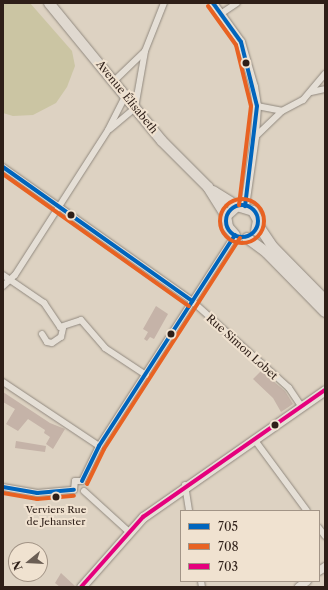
<!DOCTYPE html>
<html>
<head>
<meta charset="utf-8">
<style>
	body { margin:0 }
	#map { position:relative; width:328px; height:590px; overflow:hidden; background:#ddd2c2; font-family:"Libre Caslon Text",serif }
	div>[style] { position:absolute }
	.green>* { inset:0; background:#cbc5a3 }
	.building>* { inset:0; background:#c5b3a8 }
	.roads { filter:drop-shadow(0 0 1px #91897f) drop-shadow(0 0 1px #91897f) }
	.minor>* { height:6px; margin:-3px; padding:0 3px; transform-origin:3px; border-radius:3px; background:#e5dfd6 }
	.tertiary>* { height:8px; margin:-4px; padding:0 4px; transform-origin:4px; border-radius:4px; background:#e5dfd6 }
	.secondary>* { height:9px; margin:-4.5px; padding:0 4.5px; transform-origin:4.5px; border-radius:4.5px; background:#e5dfd6 }
	.trunk>* { height:10px; margin:-5px; padding:0 5px; transform-origin:5px; border-radius:5px; background:#e0d9d0 }
	.bus-1>* { height:4px; margin:-2px; padding:0 2px; transform-origin:2px; border-radius:2px; background:#0065bd }
	.bus-1>.ring { margin:-2px; padding:0; box-sizing:content-box; background:none; border:4px solid #0065bd; border-radius:50% }
	.bus-2>* { height:4px; margin:-2px; padding:0 2px; transform-origin:2px; border-radius:2px; background:#e86222 }
	.bus-2>.ring { margin:-2px; padding:0; box-sizing:content-box; background:none; border:4px solid #e86222; border-radius:50% }
	.bus-3>* { height:4px; margin:-2px; padding:0 2px; transform-origin:2px; border-radius:2px; background:#e5007d }
	.dots>* { width:11px; height:11px; translate:-50% -50%; box-sizing:border-box; border:2px solid #f0e2d0; border-radius:50% }
	span { translate:-50% -50%; white-space:nowrap; text-align:center; line-height:1.15; -webkit-text-stroke:4px #f0e2d0; paint-order:stroke }
	.bus-label { font-size:10px; color:#2e1f18 }
	.street-label { font-size:11px; color:#2e1f18 }
	.frame { position:absolute; inset:0; border:4px solid #2e1f18; pointer-events:none }
	.legend { position:absolute; left:180px; top:510px; width:140px; height:72px; box-sizing:border-box; background:#f0e2d0; border:1px solid #a29486; margin:0; padding:5px 7px; list-style:none; font-size:12px; color:#2e1f18 }
	.legend li { display:flex; align-items:center; gap:8px; height:20px }
	.legend b { width:20px; border:1px solid #a29486 }
	.north { position:absolute; left:8px; top:542px; width:40px; height:40px; box-sizing:border-box; background:#f0e2d0; border:1px solid #a29486; border-radius:50%; rotate:252deg; font-size:11px; font-weight:700; line-height:16px; text-align:center; color:#2e1f18 }
	.north::after { content:''; display:block; margin:auto; width:14px; height:18px; background:#6b5e54; clip-path:polygon(50% 0,100% 100%,50% 72%,0 100%) }
</style>
</head>
<body>
<div id="map">
	<div class="green">
		<div style="clip-path:polygon(3px 3px,30px 3px,72px 51px,75px 66px,67px 87px,56px 103px,33px 115px,13px 116px,3px 113px)"></div>
	</div>
	<div class="building">
		<div style="clip-path:polygon(156px 306px,168px 314px,154px 339px,150px 337px,147px 341px,144px 339px,148px 332px,143px 329px)"></div>
		<div style="clip-path:polygon(261px 371px,285px 391px,293px 404px,281px 412px,273px 398px,253px 379px)"></div>
		<div style="clip-path:polygon(3px 392px,50px 423px,65px 429px,53px 449px,46px 444px,50px 437px,44px 433px,45px 430px,28px 419px,18px 431px,6px 424px,15px 409px,3px 402px)"></div>
		<div style="clip-path:polygon(16px 441px,46px 446px,45px 452px,15px 448px)"></div>
		<div style="clip-path:polygon(61px 573px,75px 586px,75px 587px,60px 587px,55px 583px)"></div>
	</div>
	<div class="roads">
		<div class="minor">
			<div style="left:222px;top:13px;width:18px;rotate:-34deg"></div>
			<div style="left:114px;top:81px;width:42px;rotate:-44deg"></div>
			<div style="left:311px;top:92px;width:14px;rotate:-12deg"></div>
			<div style="left:257px;top:106px;width:25px;rotate:11deg"></div>
			<div style="left:110px;top:129px;width:33px;rotate:-40deg"></div>
			<div style="left:135px;top:108px;width:58px;rotate:-80deg"></div>
			<div style="left:145px;top:51px;width:52px;rotate:-68.4deg"></div>
			<div style="left:255px;top:137px;width:37px;rotate:-44deg"></div>
			<div style="left:282px;top:111px;width:24px;rotate:-28deg"></div>
			<div style="left:303px;top:100px;width:34px;rotate:-50deg"></div>
			<div style="left:3px;top:167px;width:232px;rotate:35.3deg"></div>
			<div style="left:192px;top:301px;width:130px;rotate:41.9deg"></div>
			<div style="left:289px;top:388px;width:22px;rotate:56deg"></div>
			<div style="left:3px;top:275px;width:50px;rotate:34.3deg"></div>
			<div style="left:44px;top:303px;width:29px;rotate:56deg"></div>
			<div style="left:60px;top:327px;width:22px;rotate:-18deg"></div>
			<div style="left:81px;top:320px;width:37px;rotate:49deg"></div>
			<div style="left:105px;top:348px;width:49px;rotate:33.4deg"></div>
			<div style="left:3px;top:286px;width:16px;rotate:-43deg"></div>
			<div style="left:15px;top:275px;width:172px;rotate:-57.3deg"></div>
			<div style="left:108px;top:130px;width:38px;rotate:-63deg"></div>
			<div style="left:42px;top:334px;width:9px;rotate:58deg"></div>
			<div style="left:47px;top:342px;width:5px;rotate:11deg"></div>
			<div style="left:52px;top:343px;width:11px;rotate:-34deg"></div>
			<div style="left:61px;top:337px;width:9px;rotate:-77deg"></div>
			<div style="left:3px;top:382px;width:115px;rotate:33.7deg"></div>
			<div style="left:254px;top:439px;width:89px;rotate:53.6deg"></div>
			<div style="left:82px;top:481px;width:39px;rotate:-64deg"></div>
			<div style="left:99px;top:446px;width:251px;rotate:-57.2deg"></div>
			<div style="left:185px;top:485px;width:26px;rotate:81deg"></div>
			<div style="left:3px;top:487px;width:35px;rotate:10deg"></div>
			<div style="left:37px;top:493px;width:37px;rotate:-5deg"></div>
			<div style="left:74px;top:490px;width:9px;rotate:-84deg"></div>
			<div style="left:75px;top:481px;width:7px"></div>
			<div style="left:84px;top:491px;width:61px;rotate:42.3deg"></div>
			<div style="left:319px;top:528px;width:10px;rotate:53deg"></div>
			<div style="left:201px;top:581px;width:6px;rotate:81deg"></div>
		</div>
		<div class="tertiary">
			<div style="left:213px;top:3px;width:48px;rotate:54.3deg"></div>
			<div style="left:241px;top:42px;width:47px;rotate:73.9deg"></div>
			<div style="left:254px;top:87px;width:19px;rotate:81deg"></div>
			<div style="left:257px;top:106px;width:31px;rotate:94deg"></div>
			<div style="left:255px;top:137px;width:70px;rotate:98.2deg"></div>
			<div style="left:319px;top:571px;width:7px;rotate:-34deg"></div>
			<div style="left:299px;top:587px;width:10px;rotate:-37deg"></div>
		</div>
		<div class="secondary">
			<div style="left:81px;top:587px;width:94px;rotate:-48.5deg"></div>
			<div style="left:143px;top:517px;width:222px;rotate:-34.9deg"></div>
		</div>
		<div class="trunk">
			<div style="left:49px;top:3px;width:178px;rotate:50.7deg"></div>
			<div style="left:162px;top:141px;width:65px;rotate:45deg"></div>
			<div style="left:208px;top:187px;width:34px;rotate:58deg"></div>
			<div style="left:213px;top:191px;width:28px;rotate:32deg"></div>
			<div style="left:258px;top:225px;width:27px;rotate:56deg"></div>
			<div style="left:273px;top:247px;width:74px;rotate:45.5deg"></div>
			<div style="left:235px;top:235px;width:11px;rotate:-131deg"></div>
			<div style="left:228px;top:227px;width:11px;rotate:-100deg"></div>
			<div style="left:226px;top:216px;width:15px;rotate:-42deg"></div>
			<div style="left:237px;top:206px;width:17px;rotate:17deg"></div>
			<div style="left:253px;top:211px;width:10px;rotate:61deg"></div>
			<div style="left:258px;top:220px;width:11px;rotate:100deg"></div>
			<div style="left:247px;top:238px;width:24px;rotate:36deg"></div>
			<div style="left:266px;top:252px;width:84px;rotate:45.5deg"></div>
		</div>
	</div>
	<div class="bus-1">
		<div style="left:213px;top:3px;width:48px;rotate:54.3deg"></div>
		<div style="left:241px;top:42px;width:66px;rotate:76deg"></div>
		<div style="left:257px;top:106px;width:101px;rotate:96.8deg"></div>
		<div style="left:3px;top:167px;width:232px;rotate:35.3deg"></div>
		<div class="ring" style="left:226px;top:205px;width:28px;height:28px"></div>
		<div style="left:82px;top:481px;width:39px;rotate:-64deg"></div>
		<div style="left:99px;top:446px;width:251px;rotate:-57.2deg"></div>
		<div style="left:3px;top:487px;width:35px;rotate:10deg"></div>
		<div style="left:37px;top:493px;width:37px;rotate:-5deg"></div>
	</div>
	<div class="bus-2">
		<div style="left:208px;top:6px;width:48px;rotate:54.3deg"></div>
		<div style="left:236px;top:45px;width:63px;rotate:76.2deg"></div>
		<div style="left:251px;top:106px;width:100px;rotate:96.9deg"></div>
		<div style="left:3px;top:174px;width:228px;rotate:35.4deg"></div>
		<div class="ring" style="left:220px;top:199px;width:40px;height:40px"></div>
		<div style="left:87px;top:484px;width:39px;rotate:-64deg"></div>
		<div style="left:104px;top:449px;width:251px;rotate:-57.2deg"></div>
		<div style="left:3px;top:493px;width:35px;rotate:10deg"></div>
		<div style="left:37px;top:499px;width:37px;rotate:-5deg"></div>
	</div>
	<div class="bus-3">
		<div style="left:81px;top:587px;width:94px;rotate:-48.5deg"></div>
		<div style="left:143px;top:517px;width:222px;rotate:-34.9deg"></div>
	</div>
	<div class="dots">
		<div style="left:246px;top:63px;background:#2e1f18"></div>
		<div style="left:71px;top:215px;background:#2e1f18"></div>
		<div style="left:171px;top:334px;background:#2e1f18"></div>
		<div style="left:275px;top:425px;background:#2e1f18"></div>
		<div style="left:56px;top:497px;background:#2e1f18"></div>
	</div>
	<div class="bus-label">
		<span style="left:56px;top:515px">Verviers Rue<br>de Jehanster</span>
	</div>
	<div class="street-label">
		<span style="left:127px;top:97px;rotate:51deg">Avenue Élisabeth</span>
		<span style="left:242px;top:347px;rotate:42deg">Rue Simon Lobet</span>
	</div>
	<div class="frame"></div>
	<ul class="legend">
	<li><b style="height:5px;background:#0065bd"></b>705</li>
	<li><b style="height:5px;background:#e86222"></b>708</li>
	<li><b style="height:5px;background:#e5007d"></b>703</li>
	</ul>
	<div class="north">N</div>
</div>
</body>
</html>
